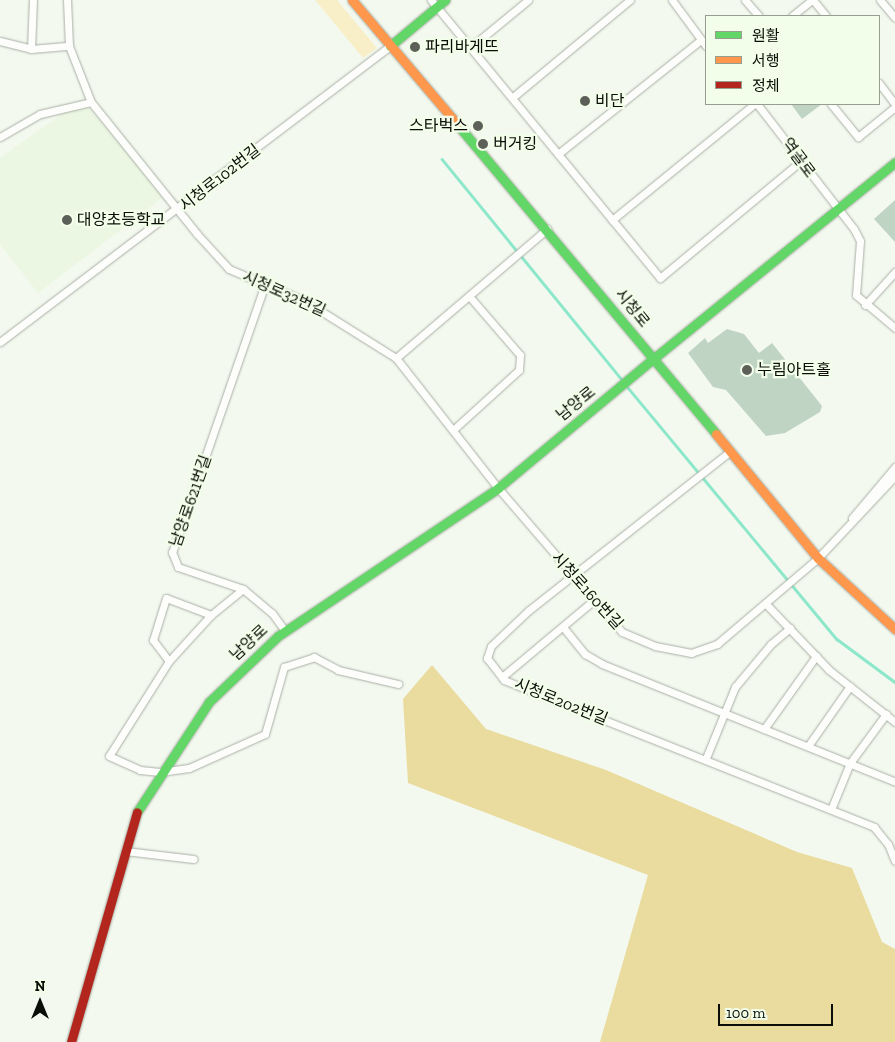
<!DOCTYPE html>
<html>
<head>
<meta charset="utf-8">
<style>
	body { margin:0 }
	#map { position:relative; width:895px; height:1042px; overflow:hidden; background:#f3f9ee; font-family:"Zilla Slab","Noto Sans KR",serif }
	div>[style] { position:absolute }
	.built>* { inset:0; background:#ebf7e3 }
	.green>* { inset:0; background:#f8efc8 }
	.forest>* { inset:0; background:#eadb9f }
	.stream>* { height:2.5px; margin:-1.25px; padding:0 1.25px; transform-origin:1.25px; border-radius:1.25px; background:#8ce7cb }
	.building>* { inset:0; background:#c0d4c3 }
	.roads { filter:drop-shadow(0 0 1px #aaafa6) drop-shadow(0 0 1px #aaafa6) }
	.street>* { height:7px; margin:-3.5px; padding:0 3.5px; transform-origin:3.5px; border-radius:3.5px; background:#fdfefc }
	.fast>* { height:9px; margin:-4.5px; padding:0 4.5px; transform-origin:4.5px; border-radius:4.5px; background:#63d668 }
	.slow>* { height:9px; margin:-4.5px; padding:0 4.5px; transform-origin:4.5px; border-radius:4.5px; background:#ff974d }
	.jam>* { height:9px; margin:-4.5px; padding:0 4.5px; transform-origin:4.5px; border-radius:4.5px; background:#b3261e }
	.dots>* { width:14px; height:14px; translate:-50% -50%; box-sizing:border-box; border:2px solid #f2fee9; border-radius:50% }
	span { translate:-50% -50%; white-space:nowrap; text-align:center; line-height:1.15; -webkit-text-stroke:4.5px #f2fee9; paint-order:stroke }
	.poi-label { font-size:16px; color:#0a0e07 }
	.left { translate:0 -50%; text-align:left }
	.right { translate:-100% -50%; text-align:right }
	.street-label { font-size:16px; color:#0a0e07 }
	.legend { position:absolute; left:705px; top:15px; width:175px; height:90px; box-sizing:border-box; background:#f2fee9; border:1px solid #959e8f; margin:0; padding:6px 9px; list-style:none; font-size:15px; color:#0a0e07 }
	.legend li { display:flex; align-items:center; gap:10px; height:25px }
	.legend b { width:25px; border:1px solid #959e8f }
	.north { position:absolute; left:15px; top:977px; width:50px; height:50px; -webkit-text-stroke:4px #f2fee9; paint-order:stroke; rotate:0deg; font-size:14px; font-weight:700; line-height:20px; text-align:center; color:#0a0e07 }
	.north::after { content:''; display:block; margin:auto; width:18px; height:22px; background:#0a0e07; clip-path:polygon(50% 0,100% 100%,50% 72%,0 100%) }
	.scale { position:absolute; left:718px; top:1004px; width:115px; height:22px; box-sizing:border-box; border:2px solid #0a0e07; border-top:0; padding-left:6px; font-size:15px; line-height:18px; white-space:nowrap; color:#0a0e07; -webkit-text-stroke:4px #f2fee9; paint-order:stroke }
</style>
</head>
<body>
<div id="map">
	<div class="built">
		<div style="clip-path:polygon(82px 100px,166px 195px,38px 293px,0 244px,0 158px)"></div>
	</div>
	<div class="green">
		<div style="clip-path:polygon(315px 0,337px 0,377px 48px,363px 58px)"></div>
	</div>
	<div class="forest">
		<div style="clip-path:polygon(432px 665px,486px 729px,606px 770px,797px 852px,852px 868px,882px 942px,895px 949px,895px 1042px,600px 1042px,648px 875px,408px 783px,403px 699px)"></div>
	</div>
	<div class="stream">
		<div style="left:442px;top:159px;width:285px;rotate:50.8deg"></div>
		<div style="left:625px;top:384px;width:332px;rotate:50.3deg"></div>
		<div style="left:837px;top:639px;width:72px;rotate:36.6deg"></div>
	</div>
	<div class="building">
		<div style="clip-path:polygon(791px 104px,822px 104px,802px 119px)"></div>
		<div style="clip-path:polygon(895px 200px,895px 242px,874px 219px)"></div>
		<div style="clip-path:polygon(727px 329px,744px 334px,759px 353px,772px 343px,822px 406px,820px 412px,785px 433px,766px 436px,726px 390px,713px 387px,688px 353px,705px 338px,708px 343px)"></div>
	</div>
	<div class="roads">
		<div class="street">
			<div style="left:67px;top:0;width:46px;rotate:87.5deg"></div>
			<div style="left:69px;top:46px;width:60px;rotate:68.6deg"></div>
			<div style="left:91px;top:102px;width:169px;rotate:51.2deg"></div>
			<div style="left:197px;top:234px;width:47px;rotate:47.6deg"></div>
			<div style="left:229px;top:269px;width:82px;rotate:22.8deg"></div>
			<div style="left:305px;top:301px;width:107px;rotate:32.1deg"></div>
			<div style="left:396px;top:358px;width:165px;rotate:51.9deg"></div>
			<div style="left:498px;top:488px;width:190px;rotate:49.3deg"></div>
			<div style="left:622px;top:632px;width:36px;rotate:23deg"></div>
			<div style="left:655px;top:646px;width:37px;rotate:11deg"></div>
			<div style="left:691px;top:653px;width:28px;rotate:-19deg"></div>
			<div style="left:717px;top:644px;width:133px;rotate:-40.4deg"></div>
			<div style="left:818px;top:558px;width:112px;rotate:-46.8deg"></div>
			<div style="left:431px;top:0;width:360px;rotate:50.5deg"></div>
			<div style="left:660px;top:278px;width:183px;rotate:-39.7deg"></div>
			<div style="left:672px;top:0;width:57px;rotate:53.5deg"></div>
			<div style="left:745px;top:0;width:21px;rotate:49deg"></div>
			<div style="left:813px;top:0;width:21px;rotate:51deg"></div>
			<div style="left:880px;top:0;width:23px;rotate:50deg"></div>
			<div style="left:792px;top:16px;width:26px;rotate:-39deg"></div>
			<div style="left:0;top:41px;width:32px;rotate:14deg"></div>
			<div style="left:31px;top:49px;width:38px;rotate:-5deg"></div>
			<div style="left:471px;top:47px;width:74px;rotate:-39.5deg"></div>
			<div style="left:31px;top:49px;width:49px;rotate:-87.7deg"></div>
			<div style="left:879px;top:83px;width:26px;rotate:53deg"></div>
			<div style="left:513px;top:97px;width:152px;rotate:-39.7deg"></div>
			<div style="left:757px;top:104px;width:158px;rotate:52.2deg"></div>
			<div style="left:854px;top:229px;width:13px;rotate:63deg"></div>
			<div style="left:860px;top:241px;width:54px;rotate:94.2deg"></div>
			<div style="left:856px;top:295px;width:51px;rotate:40.2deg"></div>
			<div style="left:831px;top:104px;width:43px;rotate:50.7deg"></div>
			<div style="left:858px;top:137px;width:48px;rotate:-39deg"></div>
			<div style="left:0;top:137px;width:46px;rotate:-29.9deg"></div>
			<div style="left:40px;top:114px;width:52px;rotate:-13.2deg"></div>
			<div style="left:558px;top:154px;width:183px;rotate:-38.6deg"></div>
			<div style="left:612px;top:220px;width:183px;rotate:-39.2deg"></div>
			<div style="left:264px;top:287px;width:281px;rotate:109.1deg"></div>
			<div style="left:172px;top:552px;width:16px;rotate:68deg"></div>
			<div style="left:178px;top:567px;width:69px;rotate:18.7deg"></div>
			<div style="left:243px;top:589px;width:41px;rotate:140.9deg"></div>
			<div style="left:211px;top:615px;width:48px;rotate:-159.3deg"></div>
			<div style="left:166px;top:598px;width:44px;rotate:107.2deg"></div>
			<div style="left:153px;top:640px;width:26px;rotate:53deg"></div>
			<div style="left:169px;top:661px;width:112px;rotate:122.3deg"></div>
			<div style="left:109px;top:756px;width:34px;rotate:24deg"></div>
			<div style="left:140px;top:770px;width:20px;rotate:6deg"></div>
			<div style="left:160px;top:772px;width:29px;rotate:-8deg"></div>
			<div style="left:189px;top:768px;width:83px;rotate:-24.1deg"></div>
			<div style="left:265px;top:734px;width:70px;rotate:-74.2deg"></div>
			<div style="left:284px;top:667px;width:32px;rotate:-18deg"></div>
			<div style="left:314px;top:657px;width:27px;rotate:28deg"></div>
			<div style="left:338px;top:670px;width:62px;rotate:13.1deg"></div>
			<div style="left:865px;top:305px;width:45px;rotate:-47.7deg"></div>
			<div style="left:0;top:342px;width:490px;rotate:-37.2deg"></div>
			<div style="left:396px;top:358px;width:199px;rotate:-40.5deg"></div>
			<div style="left:453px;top:430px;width:89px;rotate:-42.3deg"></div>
			<div style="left:519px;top:370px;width:15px;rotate:-86deg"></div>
			<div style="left:520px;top:355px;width:78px;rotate:-130.8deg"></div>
			<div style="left:728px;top:453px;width:253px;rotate:141.7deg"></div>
			<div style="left:529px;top:610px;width:52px;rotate:136.5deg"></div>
			<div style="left:491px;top:646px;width:13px;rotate:108deg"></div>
			<div style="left:487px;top:658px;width:28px;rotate:52deg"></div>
			<div style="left:504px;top:680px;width:18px;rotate:22deg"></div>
			<div style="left:521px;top:687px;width:380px;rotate:21.6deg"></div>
			<div style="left:874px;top:827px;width:22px;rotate:51deg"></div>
			<div style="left:888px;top:844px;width:18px;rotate:68deg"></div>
			<div style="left:852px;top:518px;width:67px;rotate:-49.9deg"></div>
			<div style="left:243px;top:589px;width:38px;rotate:40deg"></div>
			<div style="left:272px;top:613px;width:22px;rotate:54deg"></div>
			<div style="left:766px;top:604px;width:91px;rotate:46.3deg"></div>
			<div style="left:829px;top:670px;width:84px;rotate:38.2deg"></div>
			<div style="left:563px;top:627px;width:35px;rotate:51deg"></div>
			<div style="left:585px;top:654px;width:20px;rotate:30deg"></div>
			<div style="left:602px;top:664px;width:316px;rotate:21.9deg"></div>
			<div style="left:169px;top:661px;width:62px;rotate:-47.6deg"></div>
			<div style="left:502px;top:677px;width:120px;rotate:-39.9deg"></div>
			<div style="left:764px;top:729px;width:90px;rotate:-54.5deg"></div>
			<div style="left:808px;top:746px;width:73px;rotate:-55deg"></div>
			<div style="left:706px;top:758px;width:77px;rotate:-67.8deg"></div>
			<div style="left:735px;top:687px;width:56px;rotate:-50.1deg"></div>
			<div style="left:771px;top:644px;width:25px;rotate:-40deg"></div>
			<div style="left:832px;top:807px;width:48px;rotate:-67.8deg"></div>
			<div style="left:850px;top:763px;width:61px;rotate:-53.7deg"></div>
			<div style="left:125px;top:851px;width:69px;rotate:6.6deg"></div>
		</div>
		<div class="fast">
			<div style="left:390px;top:46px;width:72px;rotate:-39.9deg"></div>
			<div style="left:457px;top:124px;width:404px;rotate:50.1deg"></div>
			<div style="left:653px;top:359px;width:312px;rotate:-39.1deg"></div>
			<div style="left:137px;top:812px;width:131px;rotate:-56.8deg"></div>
			<div style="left:209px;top:702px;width:95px;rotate:-43.7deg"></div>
			<div style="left:278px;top:636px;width:265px;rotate:-33.9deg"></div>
			<div style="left:498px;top:488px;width:202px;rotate:-39.8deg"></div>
		</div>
		<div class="slow">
			<div style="left:352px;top:0;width:162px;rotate:49.7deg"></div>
			<div style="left:716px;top:434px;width:161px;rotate:50.6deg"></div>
			<div style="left:818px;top:558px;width:105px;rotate:42.7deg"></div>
		</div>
		<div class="jam">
			<div style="left:71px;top:1042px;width:239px;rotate:-74deg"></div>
		</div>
	</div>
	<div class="dots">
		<div style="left:415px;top:47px;background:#5c6058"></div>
		<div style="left:585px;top:101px;background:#5c6058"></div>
		<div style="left:478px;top:126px;background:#5c6058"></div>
		<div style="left:483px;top:144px;background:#5c6058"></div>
		<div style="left:67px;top:220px;background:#5c6058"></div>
		<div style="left:747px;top:370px;background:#5c6058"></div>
	</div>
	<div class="poi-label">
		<span class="left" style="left:425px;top:47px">파리바게뜨</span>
		<span class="left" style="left:595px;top:101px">비단</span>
		<span class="right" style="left:468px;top:126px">스타벅스</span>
		<span class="left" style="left:493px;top:144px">버거킹</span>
		<span class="left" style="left:77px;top:220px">대양초등학교</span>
		<span class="left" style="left:757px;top:370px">누림아트홀</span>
	</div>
	<div class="street-label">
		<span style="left:798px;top:158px;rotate:53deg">역골로</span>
		<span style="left:220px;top:178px;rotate:-38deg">시청로102번길</span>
		<span style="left:284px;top:294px;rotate:24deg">시청로32번길</span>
		<span style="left:632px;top:308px;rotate:51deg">시청로</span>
		<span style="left:576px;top:404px;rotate:-39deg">남양로</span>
		<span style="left:191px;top:501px;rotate:-71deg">남양로621번길</span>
		<span style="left:587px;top:591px;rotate:48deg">시청로160번길</span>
		<span style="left:249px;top:643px;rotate:-43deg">남양로</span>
		<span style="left:561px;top:702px;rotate:22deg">시청로202번길</span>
	</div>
	<ul class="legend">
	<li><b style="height:6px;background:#63d668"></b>원활</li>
	<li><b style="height:6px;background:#ff974d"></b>서행</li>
	<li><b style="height:6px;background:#b3261e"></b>정체</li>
	</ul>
	<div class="north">N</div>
	<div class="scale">100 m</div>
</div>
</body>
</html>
